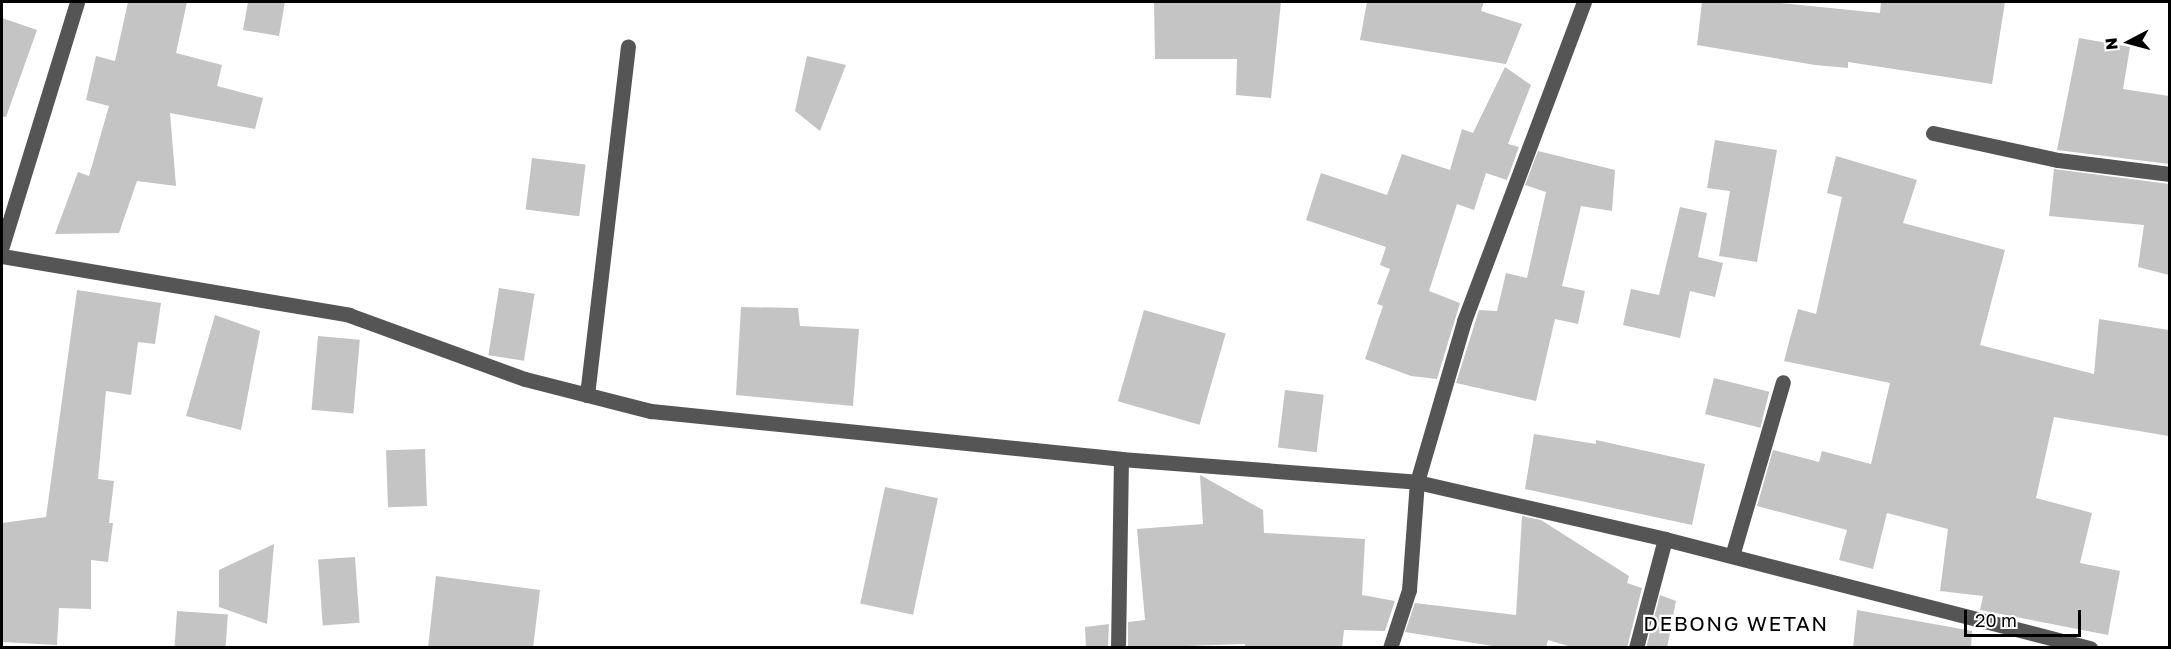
<!DOCTYPE html>
<html>
<head>
<meta charset="utf-8">
<style>
	body { margin:0 }
	#map { position:relative; width:2171px; height:649px; overflow:hidden; background:#fff; font-family:"Golos Text",sans-serif }
	div>[style] { position:absolute }
	.building>* { inset:0; background:#c4c4c4; transform-origin:0 0 }
	.minor>* { height:15px; margin:-7.5px; padding:0 7.5px; transform-origin:7.5px; border-radius:7.5px; background:#555 }
	span { translate:-50% -50%; white-space:nowrap; text-align:center; line-height:1.15; -webkit-text-stroke:4.5px #fff; paint-order:stroke }
	.quarter-label { font-size:21px; color:#000; letter-spacing:1.5px }
	.frame { position:absolute; inset:0; border:3px solid #000; pointer-events:none }
	.north { position:absolute; left:2099px; top:12px; width:60px; height:60px; -webkit-text-stroke:4px #fff; paint-order:stroke; rotate:264deg; font-size:16px; font-weight:700; line-height:24px; text-align:center; color:#000 }
	.north::after { content:''; display:block; margin:auto; width:21px; height:27px; background:#000; clip-path:polygon(50% 0,100% 100%,50% 72%,0 100%) }
	.scale { position:absolute; left:1964px; top:610px; width:117px; height:27px; box-sizing:border-box; border:3px solid #000; border-top:0; padding-left:8px; font-size:18px; line-height:21px; white-space:nowrap; color:#000; -webkit-text-stroke:4px #fff; paint-order:stroke }
</style>
</head>
<body>
<div id="map">
	<div class="building">
		<div style="clip-path:polygon(128px 2px,187px 2px,176px 53px,222px 65px,217px 86px,263px 98px,255px 129px,170px 113px,176px 186px,137px 181px,119px 233px,55px 234px,78px 172px,89px 176px,109px 106px,86px 100px,96px 56px,115px 61px)"></div>
		<div style="clip-path:polygon(248px 2px,285px 2px,279px 36px,243px 30px)"></div>
		<div style="clip-path:polygon(1154px 2px,1281px 2px,1271px 98px,1236px 95px,1237px 59px,1155px 59px)"></div>
		<div style="clip-path:polygon(1367px 2px,1484px 2px,1481px 11px,1522px 24px,1506px 64px,1360px 40px)"></div>
		<div style="clip-path:polygon(1702px 2px,1770px 2px,1880px 13px,1881px 2px,2005px 2px,1992px 84px,1848px 62px,1848px 68px,1815px 65px,1697px 45px)"></div>
		<div style="clip-path:polygon(2px 18px,37px 30px,6px 117px,2px 117px)"></div>
		<div style="clip-path:polygon(2079px 38px,2130px 47px,2123px 89px,2169px 96px,2169px 164px,2057px 150px)"></div>
		<div style="clip-path:polygon(807px 56px,846px 65px,820px 131px,795px 111px)"></div>
		<div style="clip-path:polygon(1505px 67px,1531px 85px,1508px 144px,1519px 147px,1507px 180px,1486px 173px,1474px 210px,1457px 204px,1429px 291px,1460px 303px,1437px 379px,1411px 376px,1365px 359px,1383px 306px,1377px 304px,1390px 269px,1380px 265px,1386px 247px,1306px 220px,1321px 173px,1387px 195px,1402px 154px,1450px 170px,1462px 129px,1473px 133px)"></div>
		<div style="clip-path:polygon(1715px 140px,1777px 150px,1757px 262px,1719px 256px,1730px 191px,1707px 188px)"></div>
		<div style="clip-path:polygon(1538px 151px,1615px 170px,1612px 211px,1581px 206px,1562px 286px,1585px 291px,1578px 324px,1555px 319px,1536px 401px,1456px 383px,1479px 310px,1497px 311px,1506px 273px,1527px 278px,1546px 192px,1525px 185px)"></div>
		<div style="clip-path:polygon(1836px 156px,1917px 180px,1903px 223px,2005px 250px,1980px 345px,2094px 374px,2099px 319px,2169px 330px,2169px 436px,2054px 417px,2036px 498px,2092px 513px,2080px 563px,2120px 571px,2108px 635px,1980px 610px,1983px 596px,1940px 591px,1948px 529px,1887px 513px,1873px 569px,1839px 560px,1847px 530px,1757px 506px,1773px 450px,1819px 462px,1822px 451px,1871px 464px,1890px 383px,1784px 361px,1798px 309px,1816px 314px,1842px 197px,1827px 193px)"></div>
		<div style="left:532px;top:158px;width:54px;height:52px;rotate:7deg"></div>
		<div style="clip-path:polygon(2054px 169px,2169px 184px,2169px 275px,2138px 267px,2144px 225px,2049px 216px)"></div>
		<div style="clip-path:polygon(1680px 207px,1707px 213px,1698px 257px,1723px 263px,1715px 297px,1690px 291px,1680px 338px,1623px 325px,1631px 289px,1659px 295px)"></div>
		<div style="left:499px;top:288px;width:36px;height:68px;rotate:9deg"></div>
		<div style="clip-path:polygon(77px 290px,161px 303px,155px 344px,138px 342px,131px 395px,106px 391px,98px 479px,114px 481px,109px 523px,113px 523px,108px 562px,91px 560px,91px 609px,59px 608px,57px 645px,2px 642px,2px 523px,46px 517px)"></div>
		<div style="clip-path:polygon(741px 307px,798px 308px,800px 326px,859px 329px,853px 406px,736px 395px)"></div>
		<div style="left:1144px;top:310px;width:85px;height:95px;rotate:16deg"></div>
		<div style="clip-path:polygon(215px 315px,260px 331px,241px 430px,186px 416px)"></div>
		<div style="left:318px;top:336px;width:42px;height:74px;rotate:5deg"></div>
		<div style="left:1714px;top:378px;width:57px;height:37px;rotate:14deg"></div>
		<div style="left:1285px;top:390px;width:39px;height:58px;rotate:7deg"></div>
		<div style="clip-path:polygon(1534px 434px,1596px 444px,1596px 440px,1705px 464px,1692px 525px,1525px 489px)"></div>
		<div style="left:425px;top:449px;width:57px;height:39px;rotate:88deg"></div>
		<div style="clip-path:polygon(1200px 475px,1263px 510px,1264px 533px,1365px 539px,1362px 595px,1395px 601px,1385px 631px,1344px 630px,1342px 648px,1245px 648px,1245px 644px,1128px 648px,1128px 622px,1145px 620px,1137px 529px,1203px 524px)"></div>
		<div style="left:885px;top:487px;width:54px;height:119px;rotate:12deg"></div>
		<div style="clip-path:polygon(1522px 516px,1541px 520px,1629px 576px,1627px 583px,1642px 588px,1627px 648px,1575px 648px,1548px 640px,1546px 648px,1505px 648px,1405px 632px,1415px 603px,1516px 615px)"></div>
		<div style="clip-path:polygon(274px 544px,267px 624px,219px 607px,219px 570px)"></div>
		<div style="left:355px;top:557px;width:66px;height:37px;rotate:86deg"></div>
		<div style="clip-path:polygon(436px 576px,540px 590px,533px 648px,428px 648px)"></div>
		<div style="clip-path:polygon(1660px 595px,1676px 601px,1667px 648px,1646px 648px)"></div>
		<div style="clip-path:polygon(1857px 610px,1972px 631px,1971px 648px,1853px 648px)"></div>
		<div style="left:177px;top:611px;width:51px;height:37px;rotate:4deg"></div>
		<div style="clip-path:polygon(1109px 624px,1108px 648px,1086px 648px,1085px 627px)"></div>
	</div>
	<div class="minor">
		<div style="left:1933px;top:133px;width:128px;rotate:12.2deg"></div>
		<div style="left:2058px;top:160px;width:113px;rotate:7.1deg"></div>
		<div style="left:2px;top:246px;width:255px;rotate:-72.9deg"></div>
		<div style="left:2px;top:256px;width:352px;rotate:9.6deg"></div>
		<div style="left:349px;top:315px;width:187px;rotate:20deg"></div>
		<div style="left:525px;top:379px;width:130px;rotate:14.3deg"></div>
		<div style="left:651px;top:411px;width:472px;rotate:5.8deg"></div>
		<div style="left:1121px;top:459px;width:297px;rotate:4.4deg"></div>
		<div style="left:1417px;top:482px;width:254px;rotate:12.9deg"></div>
		<div style="left:1665px;top:539px;width:439px;rotate:14.4deg"></div>
		<div style="left:587px;top:395px;width:351px;rotate:-83.3deg"></div>
		<div style="left:1732px;top:556px;width:181px;rotate:-73.7deg"></div>
		<div style="left:1118px;top:648px;width:189px;rotate:-89.1deg"></div>
		<div style="left:1390px;top:648px;width:61px;rotate:-71.9deg"></div>
		<div style="left:1409px;top:590px;width:108px;rotate:-85.8deg"></div>
		<div style="left:1417px;top:482px;width:168px;rotate:-73.7deg"></div>
		<div style="left:1464px;top:321px;width:341px;rotate:-69.4deg"></div>
		<div style="left:1636px;top:648px;width:113px;rotate:-75.1deg"></div>
	</div>
	<div class="quarter-label">
		<span style="left:1736px;top:623px">DEBONG WETAN</span>
	</div>
	<div class="frame"></div>
	<div class="north">N</div>
	<div class="scale">20 m</div>
</div>
</body>
</html>
